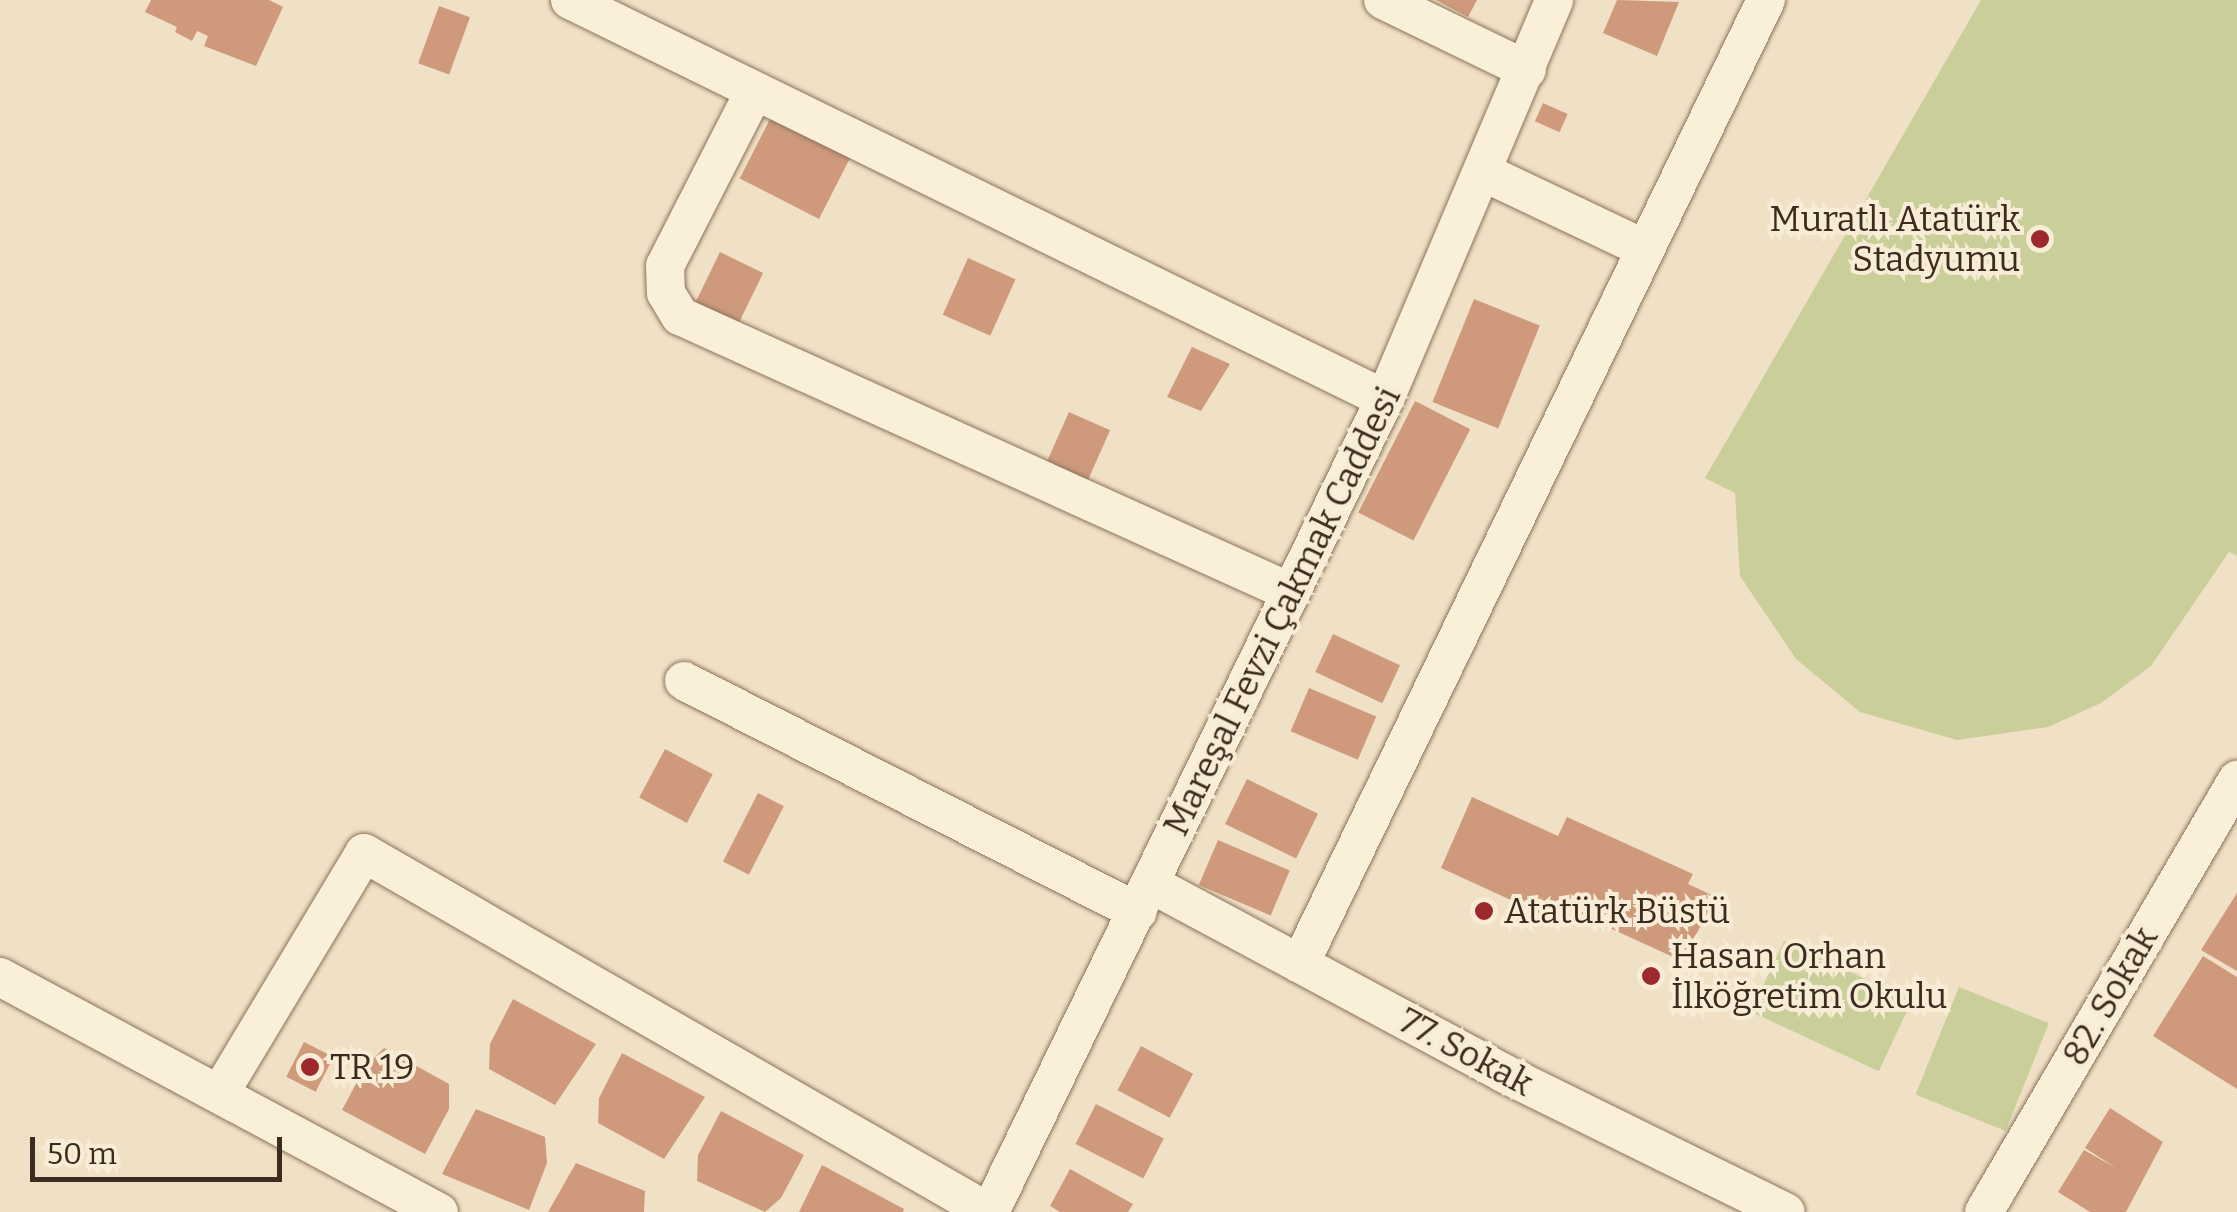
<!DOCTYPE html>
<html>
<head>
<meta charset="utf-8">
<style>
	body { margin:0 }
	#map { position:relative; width:2237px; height:1212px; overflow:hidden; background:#f0e1c6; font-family:Bitter,serif }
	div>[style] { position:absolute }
	.green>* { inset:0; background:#cace99; transform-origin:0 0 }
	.building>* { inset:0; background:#ce9a7b; transform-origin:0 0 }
	.roads { filter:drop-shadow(0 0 2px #8b735b) drop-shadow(0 0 2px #8b735b) }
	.minor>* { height:38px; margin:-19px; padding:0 19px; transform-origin:19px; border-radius:19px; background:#faefd9 }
	.dots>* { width:28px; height:28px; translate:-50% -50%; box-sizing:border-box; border:5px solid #f7ecd5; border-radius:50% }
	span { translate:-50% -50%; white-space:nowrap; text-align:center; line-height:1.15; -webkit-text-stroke:8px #f7ecd5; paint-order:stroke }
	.poi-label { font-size:35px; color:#3b2c1f }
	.right { translate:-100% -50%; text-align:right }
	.left { translate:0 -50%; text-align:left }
	.street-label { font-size:35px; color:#3b2c1f }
	.scale { position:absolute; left:30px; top:1137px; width:252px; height:45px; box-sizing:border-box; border:5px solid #3b2c1f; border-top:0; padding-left:12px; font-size:30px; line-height:35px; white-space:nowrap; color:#3b2c1f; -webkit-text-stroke:8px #f7ecd5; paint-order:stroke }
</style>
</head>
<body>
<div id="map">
	<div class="green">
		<div style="clip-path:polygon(1981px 0,2237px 0,2237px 556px,2229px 552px,2151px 666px,2101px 703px,2048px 727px,1957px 740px,1860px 712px,1796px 659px,1740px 576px,1735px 493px,1705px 478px)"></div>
		<div style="left:1784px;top:941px;width:141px;height:78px;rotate:25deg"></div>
		<div style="left:1959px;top:987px;width:97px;height:116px;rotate:22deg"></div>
	</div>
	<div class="building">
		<div style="clip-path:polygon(151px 0,269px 0,283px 7px,256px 66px,204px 46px,208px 36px,197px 31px,192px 41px,175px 32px,177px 27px,145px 12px)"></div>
		<div style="clip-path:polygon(1436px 0,1477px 0,1468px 17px)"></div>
		<div style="clip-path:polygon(1617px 0,1679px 2px,1657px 56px,1603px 33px)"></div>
		<div style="left:439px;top:6px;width:33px;height:61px;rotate:20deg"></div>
		<div style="left:1543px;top:103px;width:27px;height:20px;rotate:24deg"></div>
		<div style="left:771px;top:117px;width:89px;height:69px;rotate:27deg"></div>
		<div style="left:720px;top:252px;width:48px;height:65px;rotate:26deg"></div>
		<div style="left:968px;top:258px;width:52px;height:62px;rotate:24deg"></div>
		<div style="left:1474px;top:299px;width:71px;height:111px;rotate:22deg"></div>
		<div style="clip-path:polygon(1192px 347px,1230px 364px,1201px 411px,1167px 397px)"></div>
		<div style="left:1415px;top:401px;width:62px;height:125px;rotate:27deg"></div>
		<div style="left:1069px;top:412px;width:45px;height:60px;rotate:24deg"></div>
		<div style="left:1333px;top:634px;width:74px;height:42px;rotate:25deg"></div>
		<div style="left:1309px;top:688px;width:73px;height:47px;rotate:23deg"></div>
		<div style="left:665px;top:749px;width:54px;height:55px;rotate:28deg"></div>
		<div style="left:1247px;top:779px;width:79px;height:50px;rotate:26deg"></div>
		<div style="left:758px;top:793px;width:29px;height:77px;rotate:27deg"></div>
		<div style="clip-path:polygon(1472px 797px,1558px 836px,1567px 817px,1693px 874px,1688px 884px,1716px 897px,1682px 961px,1546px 899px,1539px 913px,1441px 868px)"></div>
		<div style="left:1218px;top:840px;width:78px;height:49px;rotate:23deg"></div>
		<div style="clip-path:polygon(2237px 893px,2237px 971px,2201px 950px)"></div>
		<div style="clip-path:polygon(2203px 956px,2237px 977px,2237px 1089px,2153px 1036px)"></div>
		<div style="clip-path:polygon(513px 999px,596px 1044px,555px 1105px,489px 1069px,490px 1044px)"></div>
		<div style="left:304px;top:1042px;width:33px;height:39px;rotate:27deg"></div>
		<div style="left:1141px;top:1046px;width:59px;height:50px;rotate:28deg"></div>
		<div style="clip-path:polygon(384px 1048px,449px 1084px,449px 1109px,425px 1154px,342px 1110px,365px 1067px)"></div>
		<div style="clip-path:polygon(622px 1053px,705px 1097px,664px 1159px,598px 1123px,599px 1098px)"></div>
		<div style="left:1096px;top:1104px;width:76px;height:45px;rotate:27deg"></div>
		<div style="clip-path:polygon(2110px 1108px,2163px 1142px,2126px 1212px,2090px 1212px,2058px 1192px,2084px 1150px,2116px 1168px,2085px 1148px)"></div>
		<div style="clip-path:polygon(476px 1109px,545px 1137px,547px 1163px,529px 1210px,442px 1174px)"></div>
		<div style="clip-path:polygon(721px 1111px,804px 1155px,781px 1198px,765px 1212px,697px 1181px,698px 1155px)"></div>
		<div style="clip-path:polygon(576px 1163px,645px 1191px,644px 1212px,548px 1212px)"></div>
		<div style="clip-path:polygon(822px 1165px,904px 1209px,903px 1212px,799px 1212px)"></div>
		<div style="clip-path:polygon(1070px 1169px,1133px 1204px,1128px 1212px,1060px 1212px,1050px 1206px)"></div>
	</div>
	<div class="roads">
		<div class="minor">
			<div style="left:570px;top:0;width:907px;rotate:26.09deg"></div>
			<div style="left:1383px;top:0;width:160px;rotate:25.9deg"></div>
			<div style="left:754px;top:92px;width:195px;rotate:117.1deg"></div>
			<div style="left:665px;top:266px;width:27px;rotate:88deg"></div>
			<div style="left:666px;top:293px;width:27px;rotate:59deg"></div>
			<div style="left:680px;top:316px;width:670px;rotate:24.34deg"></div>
			<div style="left:1483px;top:172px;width:179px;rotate:25.4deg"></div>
			<div style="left:684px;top:681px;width:509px;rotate:26.97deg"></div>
			<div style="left:1151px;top:884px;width:400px;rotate:28.2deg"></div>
			<div style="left:1503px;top:1073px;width:315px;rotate:26.2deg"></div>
			<div style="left:1300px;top:964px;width:1071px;rotate:-64.2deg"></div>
			<div style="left:0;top:977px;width:498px;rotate:28.2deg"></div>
			<div style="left:220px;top:1093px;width:280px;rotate:-59deg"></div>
			<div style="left:364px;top:853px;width:720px;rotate:29.91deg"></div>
			<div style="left:990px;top:1212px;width:904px;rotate:-64.09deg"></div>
			<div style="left:1385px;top:399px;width:433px;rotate:-67deg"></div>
			<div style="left:1984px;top:1212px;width:501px;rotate:-59.64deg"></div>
		</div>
	</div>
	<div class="dots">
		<div style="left:2040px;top:239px;background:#9c292e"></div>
		<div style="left:1484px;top:911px;background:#9c292e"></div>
		<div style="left:1651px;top:976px;background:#9c292e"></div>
		<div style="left:310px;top:1067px;background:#9c292e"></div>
	</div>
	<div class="poi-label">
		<span class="right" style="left:2020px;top:239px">Muratlı Atatürk<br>Stadyumu</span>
		<span class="left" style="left:1504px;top:911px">Atatürk Büstü</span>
		<span class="left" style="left:1671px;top:976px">Hasan Orhan<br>İlköğretim Okulu</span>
		<span class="left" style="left:330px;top:1067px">TR 19</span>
	</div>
	<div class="street-label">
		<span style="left:1282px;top:611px;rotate:-64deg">Mareşal Fevzi Çakmak Caddesi</span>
		<span style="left:2110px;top:996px;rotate:-60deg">82. Sokak</span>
		<span style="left:1466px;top:1052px;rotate:28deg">77. Sokak</span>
	</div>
	<div class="scale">50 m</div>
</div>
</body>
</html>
